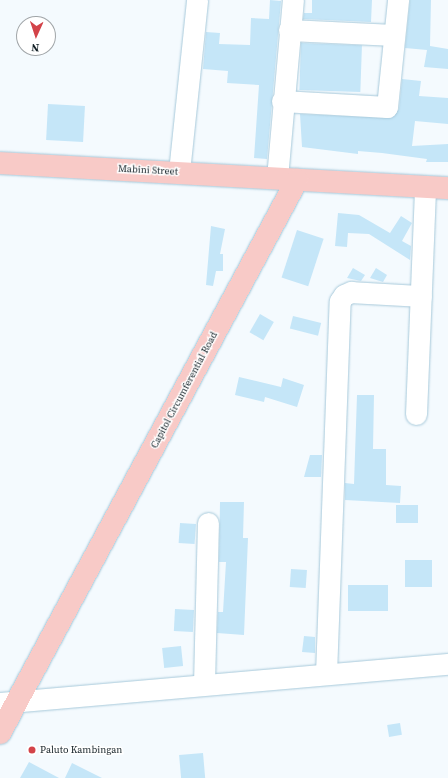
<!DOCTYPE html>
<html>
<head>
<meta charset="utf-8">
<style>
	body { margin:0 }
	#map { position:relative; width:448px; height:778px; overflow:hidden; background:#f4fafe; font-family:"Source Serif 4",serif }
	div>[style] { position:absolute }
	.building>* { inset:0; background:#c5e6f8; transform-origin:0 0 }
	.roads { filter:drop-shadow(0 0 1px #a7c9da) drop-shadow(0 0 1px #a7c9da) }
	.minor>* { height:21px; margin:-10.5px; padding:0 10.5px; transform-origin:10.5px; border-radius:10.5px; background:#fff }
	.major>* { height:22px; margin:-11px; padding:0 11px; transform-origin:11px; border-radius:11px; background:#f8cac7 }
	.dots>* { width:11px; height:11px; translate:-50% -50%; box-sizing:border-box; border:2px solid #fff; border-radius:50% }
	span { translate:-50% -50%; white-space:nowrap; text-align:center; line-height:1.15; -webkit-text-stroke:3px #fff; paint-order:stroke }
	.street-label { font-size:10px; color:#121f25 }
	.poi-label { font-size:10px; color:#121f25 }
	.left { translate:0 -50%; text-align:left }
	.north { position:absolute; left:16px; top:16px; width:40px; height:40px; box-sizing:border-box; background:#fff; border:1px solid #a0a5a8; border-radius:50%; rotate:183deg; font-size:11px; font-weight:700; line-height:16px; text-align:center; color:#121f25 }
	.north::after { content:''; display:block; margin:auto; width:14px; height:18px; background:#d34349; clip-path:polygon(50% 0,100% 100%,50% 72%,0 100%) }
</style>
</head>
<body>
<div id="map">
	<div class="building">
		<div style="clip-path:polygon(270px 0,281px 1px,267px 159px,254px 158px,259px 85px,227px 83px,228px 71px,203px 69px,206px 32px,220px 33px,219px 44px,250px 45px,251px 18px,269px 19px)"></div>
		<div style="clip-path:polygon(312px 0,372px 0,371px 22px,303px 19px,304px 13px,312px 13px)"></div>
		<div style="clip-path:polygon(410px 0,431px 0,430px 46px,448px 49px,448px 69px,424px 67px,427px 50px,405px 48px)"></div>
		<div style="left:301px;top:43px;width:61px;height:47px;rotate:2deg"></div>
		<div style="clip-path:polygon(402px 79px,421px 81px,419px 96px,448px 98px,448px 124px,415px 121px,412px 146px,448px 144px,448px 162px,426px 162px,427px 159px,382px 153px,358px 151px,358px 154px,302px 147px,300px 114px,392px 118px,399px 109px)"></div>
		<div style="left:48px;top:104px;width:37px;height:36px;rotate:3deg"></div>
		<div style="clip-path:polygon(338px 213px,359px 215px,390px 233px,401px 216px,412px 223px,402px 241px,411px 246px,410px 260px,369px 234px,348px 233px,347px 247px,335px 246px)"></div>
		<div style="clip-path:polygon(211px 226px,225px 229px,220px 254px,223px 254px,223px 271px,216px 271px,213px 286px,206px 285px)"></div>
		<div style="left:297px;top:230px;width:28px;height:50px;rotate:18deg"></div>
		<div style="clip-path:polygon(353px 268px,365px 275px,361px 281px,347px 278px)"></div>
		<div style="clip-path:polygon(376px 268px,387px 275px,383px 282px,370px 278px)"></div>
		<div style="left:260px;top:314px;width:16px;height:21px;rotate:30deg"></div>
		<div style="left:293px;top:316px;width:29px;height:13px;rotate:14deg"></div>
		<div style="clip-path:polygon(239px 377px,281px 387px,283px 378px,304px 385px,297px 407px,265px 397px,264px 402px,235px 395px)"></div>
		<div style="clip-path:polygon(357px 395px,374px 395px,373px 449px,386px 449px,386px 485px,401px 486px,400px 503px,345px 500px,345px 483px,354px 484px)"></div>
		<div style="clip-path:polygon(310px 455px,322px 455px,321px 477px,304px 477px)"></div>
		<div style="clip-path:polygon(220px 502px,244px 502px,243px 538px,248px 538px,244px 635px,217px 633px,218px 612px,223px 612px,226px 562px,219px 562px)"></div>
		<div style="left:418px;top:505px;width:18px;height:22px;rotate:90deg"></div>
		<div style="left:180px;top:523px;width:16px;height:20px;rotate:4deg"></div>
		<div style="left:405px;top:560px;width:27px;height:27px"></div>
		<div style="left:291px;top:569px;width:16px;height:18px;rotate:4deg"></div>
		<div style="left:348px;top:585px;width:40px;height:26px"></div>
		<div style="left:175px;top:609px;width:19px;height:22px;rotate:3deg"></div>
		<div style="clip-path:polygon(304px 636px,315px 637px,315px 653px,302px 652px)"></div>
		<div style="left:181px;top:646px;width:20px;height:19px;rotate:84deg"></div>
		<div style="left:400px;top:723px;width:12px;height:13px;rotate:81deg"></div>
		<div style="left:203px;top:753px;width:25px;height:24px;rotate:85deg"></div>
		<div style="clip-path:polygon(29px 762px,59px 778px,20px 778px)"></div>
		<div style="clip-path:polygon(72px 763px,102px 778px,65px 778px)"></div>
	</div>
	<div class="roads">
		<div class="minor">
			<div style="left:289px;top:30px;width:105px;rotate:2.7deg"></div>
			<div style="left:282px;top:101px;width:105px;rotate:3.3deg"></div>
			<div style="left:387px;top:107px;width:108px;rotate:-84.1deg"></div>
			<div style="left:179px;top:172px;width:173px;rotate:-84deg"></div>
			<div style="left:277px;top:178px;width:179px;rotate:-84.9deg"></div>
			<div style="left:416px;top:414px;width:227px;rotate:-87.7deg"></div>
			<div style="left:326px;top:674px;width:373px;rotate:-87.9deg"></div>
			<div style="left:340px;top:301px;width:7px;rotate:-56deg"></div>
			<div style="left:344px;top:295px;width:8px;rotate:-23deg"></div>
			<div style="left:351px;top:292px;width:70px;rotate:3.3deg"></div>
			<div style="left:204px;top:684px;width:161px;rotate:-88.6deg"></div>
			<div style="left:0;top:703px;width:450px;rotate:-5deg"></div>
		</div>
		<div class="major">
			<div style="left:0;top:163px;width:449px;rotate:3.2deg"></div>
			<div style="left:0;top:733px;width:628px;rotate:-61.76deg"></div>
		</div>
	</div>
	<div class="dots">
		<div style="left:32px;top:750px;background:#d34349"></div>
	</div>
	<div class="street-label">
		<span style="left:148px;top:170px;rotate:3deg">Mabini Street</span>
		<span style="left:184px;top:390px;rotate:-62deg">Capitol Circumferential Road</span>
	</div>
	<div class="poi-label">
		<span class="left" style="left:40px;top:750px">Paluto Kambingan</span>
	</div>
	<div class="north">N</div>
</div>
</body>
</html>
